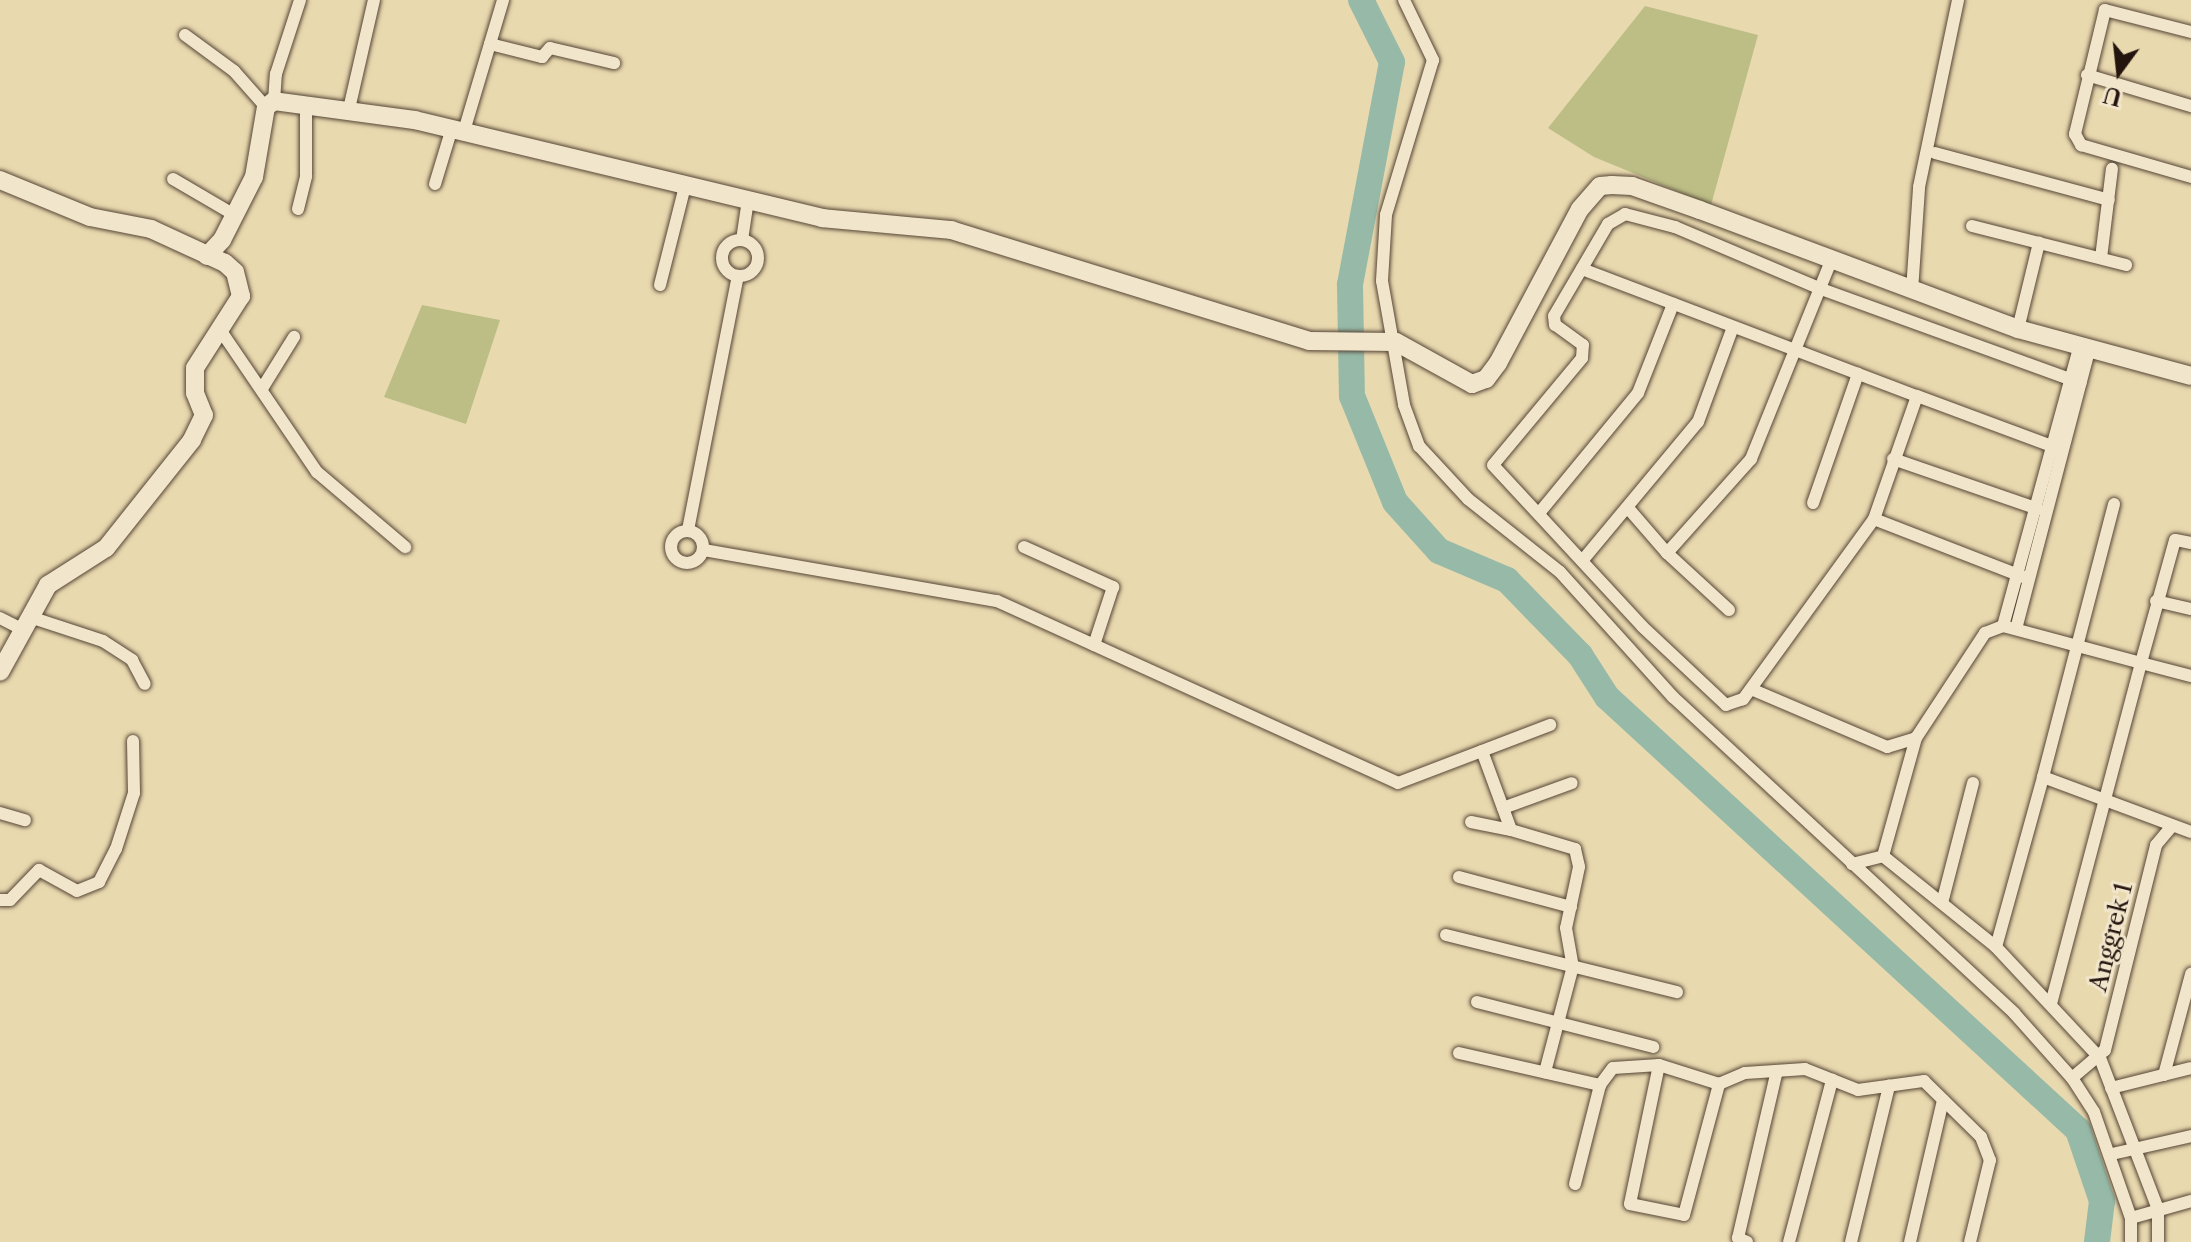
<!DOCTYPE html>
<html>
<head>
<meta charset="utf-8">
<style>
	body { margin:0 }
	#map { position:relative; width:2191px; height:1242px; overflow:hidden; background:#e9d9af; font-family:"Libre Caslon Text",serif }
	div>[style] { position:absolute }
	.green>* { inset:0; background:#bcbe86 }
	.river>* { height:26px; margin:-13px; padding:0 13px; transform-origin:13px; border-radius:13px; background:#97baa8 }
	.roads { filter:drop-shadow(0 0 2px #554536) drop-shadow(0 0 2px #554536) }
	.street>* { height:12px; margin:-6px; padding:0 6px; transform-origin:6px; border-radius:6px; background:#f1e6cb }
	.street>.ring { margin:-6px; padding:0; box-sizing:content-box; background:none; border:12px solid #f1e6cb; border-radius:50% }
	.secondary>* { height:18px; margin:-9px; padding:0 9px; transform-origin:9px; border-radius:9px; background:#f1e6cb }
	span { translate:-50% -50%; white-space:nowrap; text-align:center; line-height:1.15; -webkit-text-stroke:6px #f1e6cb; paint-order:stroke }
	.street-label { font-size:24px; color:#24140e }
	.north { position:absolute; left:2079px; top:32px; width:80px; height:80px; -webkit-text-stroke:6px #f1e6cb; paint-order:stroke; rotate:195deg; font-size:22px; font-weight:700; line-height:32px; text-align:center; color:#24140e }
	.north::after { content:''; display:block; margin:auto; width:28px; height:36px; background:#24140e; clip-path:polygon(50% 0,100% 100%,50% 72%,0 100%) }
</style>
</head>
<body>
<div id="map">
	<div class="green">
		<div style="clip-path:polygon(1645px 6px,1758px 35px,1711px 205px,1594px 157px,1548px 128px)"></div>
		<div style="clip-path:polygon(422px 305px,500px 320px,466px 424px,384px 397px)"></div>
	</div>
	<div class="river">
		<div style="left:1361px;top:0;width:69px;rotate:63.4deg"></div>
		<div style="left:1392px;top:62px;width:227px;rotate:100.7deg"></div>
		<div style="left:1350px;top:285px;width:111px;rotate:89deg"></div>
		<div style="left:1352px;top:396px;width:114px;rotate:67.9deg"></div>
		<div style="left:1395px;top:502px;width:66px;rotate:48.1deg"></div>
		<div style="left:1439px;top:551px;width:74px;rotate:23.1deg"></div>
		<div style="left:1507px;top:580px;width:105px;rotate:45.8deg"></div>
		<div style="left:1580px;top:655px;width:50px;rotate:57.3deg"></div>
		<div style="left:1607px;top:697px;width:640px;rotate:42.59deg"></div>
		<div style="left:2078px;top:1130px;width:75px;rotate:71.3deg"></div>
		<div style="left:2102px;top:1201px;width:41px;rotate:97deg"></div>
	</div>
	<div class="roads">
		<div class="street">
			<div style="left:1404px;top:0;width:67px;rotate:64.2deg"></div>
			<div style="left:1433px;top:60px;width:162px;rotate:106.9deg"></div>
			<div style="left:1386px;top:215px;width:66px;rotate:93.5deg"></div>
			<div style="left:1382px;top:281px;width:126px;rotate:79.9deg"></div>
			<div style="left:1404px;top:405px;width:44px;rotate:69.9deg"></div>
			<div style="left:1419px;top:446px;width:72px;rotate:47.2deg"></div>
			<div style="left:1468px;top:499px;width:117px;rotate:38.4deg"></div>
			<div style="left:1560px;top:572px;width:169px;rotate:47.9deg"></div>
			<div style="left:1673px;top:697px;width:465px;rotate:42.8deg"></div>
			<div style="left:2014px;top:1013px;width:87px;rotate:48.3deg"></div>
			<div style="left:2072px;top:1078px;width:40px;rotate:57.1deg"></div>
			<div style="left:2094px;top:1112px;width:112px;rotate:70.8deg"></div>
			<div style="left:2131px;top:1218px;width:24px;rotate:90deg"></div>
			<div style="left:2191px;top:32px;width:89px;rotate:-165.7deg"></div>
			<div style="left:2105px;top:10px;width:128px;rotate:103.6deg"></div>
			<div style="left:2075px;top:134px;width:13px;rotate:61deg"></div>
			<div style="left:2081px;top:145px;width:115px;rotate:16.2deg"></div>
			<div style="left:185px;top:35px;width:61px;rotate:36.3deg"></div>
			<div style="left:234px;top:71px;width:48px;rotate:48.4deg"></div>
			<div style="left:490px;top:44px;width:54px;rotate:14deg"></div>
			<div style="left:542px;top:57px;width:12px;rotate:-48deg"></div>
			<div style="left:550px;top:48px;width:66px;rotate:13.2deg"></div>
			<div style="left:2087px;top:75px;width:109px;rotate:16.6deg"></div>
			<div style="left:274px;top:101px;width:27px;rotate:-86deg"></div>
			<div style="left:276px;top:74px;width:78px;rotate:-72deg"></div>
			<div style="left:349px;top:109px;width:112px;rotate:-77.1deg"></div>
			<div style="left:464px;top:131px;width:137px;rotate:-73.4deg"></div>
			<div style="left:1935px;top:153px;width:180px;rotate:15.1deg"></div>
			<div style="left:173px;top:179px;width:69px;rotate:30.3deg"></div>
			<div style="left:435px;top:184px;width:59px;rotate:-73.1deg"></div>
			<div style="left:298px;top:209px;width:34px;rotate:-76deg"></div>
			<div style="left:306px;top:176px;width:71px;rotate:-90deg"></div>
			<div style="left:1972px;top:226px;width:159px;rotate:14.2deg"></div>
			<div style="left:742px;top:240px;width:40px;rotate:-81.5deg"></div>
			<div class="ring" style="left:722px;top:240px;width:24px;height:24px"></div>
			<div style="left:2101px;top:258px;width:90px;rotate:-83deg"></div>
			<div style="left:1582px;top:269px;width:358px;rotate:20.8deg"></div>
			<div style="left:660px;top:285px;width:102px;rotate:-75.8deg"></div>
			<div style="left:1912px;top:291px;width:104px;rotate:-86.1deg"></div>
			<div style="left:1919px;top:187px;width:191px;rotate:-78.2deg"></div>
			<div style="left:2018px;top:329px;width:89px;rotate:-76.3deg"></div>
			<div style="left:221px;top:331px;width:171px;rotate:55.8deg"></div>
			<div style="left:317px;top:472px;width:116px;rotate:40.4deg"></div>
			<div style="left:263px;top:387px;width:59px;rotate:-58.2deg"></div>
			<div style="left:1893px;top:459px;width:153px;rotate:19deg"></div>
			<div style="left:1813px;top:503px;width:137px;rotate:-70.8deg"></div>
			<div style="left:1628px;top:508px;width:60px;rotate:49.1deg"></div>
			<div style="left:1540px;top:512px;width:154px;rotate:-50.5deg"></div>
			<div style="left:1638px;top:393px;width:96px;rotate:-68.5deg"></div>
			<div style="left:1874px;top:519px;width:130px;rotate:-70.7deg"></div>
			<div style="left:1917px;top:396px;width:146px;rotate:20.4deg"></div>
			<div style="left:688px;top:530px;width:259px;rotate:-78.9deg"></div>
			<div class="ring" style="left:671px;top:531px;width:20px;height:20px"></div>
			<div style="left:2191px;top:543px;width:16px;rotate:-169deg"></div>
			<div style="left:2175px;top:540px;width:128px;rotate:105.5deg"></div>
			<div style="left:2141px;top:663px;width:52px;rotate:14.6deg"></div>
			<div style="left:1024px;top:547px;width:98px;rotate:24.2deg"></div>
			<div style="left:1113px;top:587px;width:61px;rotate:108.1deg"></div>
			<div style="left:704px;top:550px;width:297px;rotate:9.9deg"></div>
			<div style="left:997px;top:601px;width:440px;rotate:24.4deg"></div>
			<div style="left:1398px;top:783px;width:163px;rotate:-20.9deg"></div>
			<div style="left:1582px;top:561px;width:181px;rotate:-50.2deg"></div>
			<div style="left:1698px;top:422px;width:101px;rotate:-69.8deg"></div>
			<div style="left:2026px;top:578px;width:163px;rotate:-158.8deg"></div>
			<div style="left:1874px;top:519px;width:223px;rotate:126deg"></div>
			<div style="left:1743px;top:699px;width:18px;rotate:161deg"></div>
			<div style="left:1726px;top:705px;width:115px;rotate:-136.8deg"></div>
			<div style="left:1642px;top:626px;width:219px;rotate:-132.8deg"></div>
			<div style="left:1493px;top:465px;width:139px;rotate:-50.2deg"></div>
			<div style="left:1582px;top:358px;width:13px;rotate:-86deg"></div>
			<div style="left:1583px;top:345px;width:34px;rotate:-144deg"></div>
			<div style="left:1555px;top:325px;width:9px;rotate:-96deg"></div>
			<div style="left:1554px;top:316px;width:107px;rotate:-59.6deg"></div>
			<div style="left:1608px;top:224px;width:20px;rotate:-30deg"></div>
			<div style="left:1625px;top:214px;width:52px;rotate:14.6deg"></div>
			<div style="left:1675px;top:227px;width:159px;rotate:23deg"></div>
			<div style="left:1821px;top:289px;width:276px;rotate:19.9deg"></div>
			<div style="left:2156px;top:601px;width:36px;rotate:13deg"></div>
			<div style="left:1729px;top:610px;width:84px;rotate:-137.4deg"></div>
			<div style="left:1667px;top:553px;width:126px;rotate:-48.2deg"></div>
			<div style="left:1751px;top:459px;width:211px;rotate:-68deg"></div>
			<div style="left:30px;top:617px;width:77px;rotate:18.2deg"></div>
			<div style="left:103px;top:641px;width:35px;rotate:33deg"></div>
			<div style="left:132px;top:660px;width:27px;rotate:62deg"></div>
			<div style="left:0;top:618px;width:25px;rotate:27deg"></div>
			<div style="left:2003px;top:626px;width:288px;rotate:-74.7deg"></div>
			<div style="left:2016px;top:629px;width:287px;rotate:-75.3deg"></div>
			<div style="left:1751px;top:689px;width:148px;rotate:23.1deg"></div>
			<div style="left:1887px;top:747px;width:30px;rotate:-17deg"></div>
			<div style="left:1482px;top:751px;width:84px;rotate:69.8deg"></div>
			<div style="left:1511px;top:830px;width:67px;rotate:16.5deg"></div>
			<div style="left:1575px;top:849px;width:18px;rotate:77deg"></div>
			<div style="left:1579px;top:867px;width:62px;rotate:102deg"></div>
			<div style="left:1566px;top:928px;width:39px;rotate:80deg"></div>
			<div style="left:1573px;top:966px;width:110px;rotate:104.8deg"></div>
			<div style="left:2043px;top:777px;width:282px;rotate:-75.4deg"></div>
			<div style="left:1503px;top:808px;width:73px;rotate:-19.9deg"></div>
			<div style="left:0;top:813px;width:26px;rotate:16deg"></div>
			<div style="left:1471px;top:822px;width:41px;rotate:11.3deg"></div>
			<div style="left:1883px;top:856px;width:123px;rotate:-74.4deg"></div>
			<div style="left:1916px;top:738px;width:126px;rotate:-56.7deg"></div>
			<div style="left:1985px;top:633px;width:19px;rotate:-21deg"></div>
			<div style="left:2003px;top:626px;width:143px;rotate:15deg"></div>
			<div style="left:2141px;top:663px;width:352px;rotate:104.8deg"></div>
			<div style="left:1852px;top:864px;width:32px;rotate:-14deg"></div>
			<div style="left:1883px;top:856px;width:145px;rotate:38.8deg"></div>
			<div style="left:1996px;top:947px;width:176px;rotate:-74.5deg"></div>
			<div style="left:2043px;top:777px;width:158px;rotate:20.4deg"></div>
			<div style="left:1459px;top:877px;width:116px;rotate:15deg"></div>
			<div style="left:0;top:900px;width:10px"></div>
			<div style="left:10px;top:900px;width:42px;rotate:-46deg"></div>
			<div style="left:39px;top:870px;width:43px;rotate:28.9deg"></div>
			<div style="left:77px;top:891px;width:24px;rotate:-22deg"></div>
			<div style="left:99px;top:882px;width:37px;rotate:-63deg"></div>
			<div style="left:116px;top:849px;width:59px;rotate:-72.2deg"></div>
			<div style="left:134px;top:793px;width:52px;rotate:-91.1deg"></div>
			<div style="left:1942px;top:903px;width:124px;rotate:-75.5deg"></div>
			<div style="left:1446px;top:935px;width:238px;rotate:13.9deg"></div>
			<div style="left:1996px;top:947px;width:152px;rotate:46.9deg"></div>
			<div style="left:2100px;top:1058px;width:162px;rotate:69deg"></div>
			<div style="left:2158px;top:1209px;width:33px;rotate:90deg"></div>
			<div style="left:1477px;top:1002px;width:182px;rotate:14.3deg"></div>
			<div style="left:1459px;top:1053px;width:145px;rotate:12.8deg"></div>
			<div style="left:1600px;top:1085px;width:21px;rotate:-53deg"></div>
			<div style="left:1613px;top:1068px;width:46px;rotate:-3.7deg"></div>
			<div style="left:1659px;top:1065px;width:63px;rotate:17.6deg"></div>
			<div style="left:1719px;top:1084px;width:28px;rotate:-23deg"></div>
			<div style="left:1745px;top:1073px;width:60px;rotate:-3.8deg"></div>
			<div style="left:1805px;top:1069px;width:57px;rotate:21.6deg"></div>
			<div style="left:1858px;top:1090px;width:67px;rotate:-7.8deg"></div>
			<div style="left:1924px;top:1081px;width:80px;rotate:44.5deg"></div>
			<div style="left:1981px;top:1137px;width:25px;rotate:69deg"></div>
			<div style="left:1990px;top:1160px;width:84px;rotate:103.7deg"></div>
			<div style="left:1659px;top:1065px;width:142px;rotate:101.8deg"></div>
			<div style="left:1630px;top:1204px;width:55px;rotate:11.5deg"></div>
			<div style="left:1684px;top:1215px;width:136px;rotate:-75deg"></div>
			<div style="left:2164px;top:1075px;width:105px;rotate:-75deg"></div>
			<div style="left:2072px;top:1078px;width:43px;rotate:-40.3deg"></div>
			<div style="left:2105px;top:1050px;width:211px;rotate:-76deg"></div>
			<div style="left:2156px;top:845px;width:25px;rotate:-50deg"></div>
			<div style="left:2111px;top:1088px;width:82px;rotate:-14deg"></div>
			<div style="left:2112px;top:1154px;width:81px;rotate:-12.8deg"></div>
			<div style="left:1575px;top:1184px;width:102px;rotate:-75.8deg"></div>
			<div style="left:2131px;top:1218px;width:62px;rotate:-15.8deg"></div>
			<div style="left:1747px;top:1242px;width:10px;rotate:-156deg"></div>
			<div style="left:1738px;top:1238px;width:171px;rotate:-76.9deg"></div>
			<div style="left:1789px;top:1242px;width:168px;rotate:-75.1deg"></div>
			<div style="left:1851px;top:1242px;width:161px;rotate:-76.3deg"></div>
			<div style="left:1910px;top:1242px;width:146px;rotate:-76.9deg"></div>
		</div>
		<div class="secondary">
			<div style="left:0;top:180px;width:97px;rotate:22.3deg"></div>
			<div style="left:90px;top:217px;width:62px;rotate:11.1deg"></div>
			<div style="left:151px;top:229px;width:81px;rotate:24.7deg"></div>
			<div style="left:225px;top:263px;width:13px;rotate:42deg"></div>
			<div style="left:235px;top:272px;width:25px;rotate:76deg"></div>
			<div style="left:241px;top:296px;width:85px;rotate:122.6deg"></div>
			<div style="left:195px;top:368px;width:25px;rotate:90deg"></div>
			<div style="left:195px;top:393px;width:24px;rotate:68deg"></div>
			<div style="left:204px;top:415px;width:28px;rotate:116deg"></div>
			<div style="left:192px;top:440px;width:138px;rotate:128.5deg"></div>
			<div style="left:106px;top:548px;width:69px;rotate:147.5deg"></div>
			<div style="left:48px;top:585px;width:99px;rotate:118.9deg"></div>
			<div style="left:207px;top:256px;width:22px;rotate:-47deg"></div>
			<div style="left:222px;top:240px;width:71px;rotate:-63.1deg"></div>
			<div style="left:254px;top:177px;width:71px;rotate:-80.3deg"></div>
			<div style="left:266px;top:107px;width:10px;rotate:-37deg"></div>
			<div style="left:274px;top:101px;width:142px;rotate:7.7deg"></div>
			<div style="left:415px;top:120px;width:419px;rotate:13.5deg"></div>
			<div style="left:822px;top:218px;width:130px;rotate:5.3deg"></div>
			<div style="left:951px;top:230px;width:375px;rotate:17.2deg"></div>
			<div style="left:1309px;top:341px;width:87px;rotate:0.7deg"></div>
			<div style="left:1396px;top:342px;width:87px;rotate:28.9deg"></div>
			<div style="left:1472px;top:384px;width:15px;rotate:-20deg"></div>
			<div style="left:1486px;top:379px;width:20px;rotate:-53deg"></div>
			<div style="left:1498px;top:363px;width:174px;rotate:-62deg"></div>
			<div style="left:1580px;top:209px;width:30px;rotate:-49deg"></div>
			<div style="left:1600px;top:186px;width:12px;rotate:-5deg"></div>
			<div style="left:1612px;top:185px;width:20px;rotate:3deg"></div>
			<div style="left:1632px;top:186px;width:72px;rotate:19.4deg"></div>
			<div style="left:1700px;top:210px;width:340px;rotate:20.5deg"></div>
			<div style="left:2018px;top:329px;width:179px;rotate:15.2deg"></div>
		</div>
	</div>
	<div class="street-label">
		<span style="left:2111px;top:937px;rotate:-76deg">Anggrek 1</span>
	</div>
	<div class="north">U</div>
</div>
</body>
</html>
